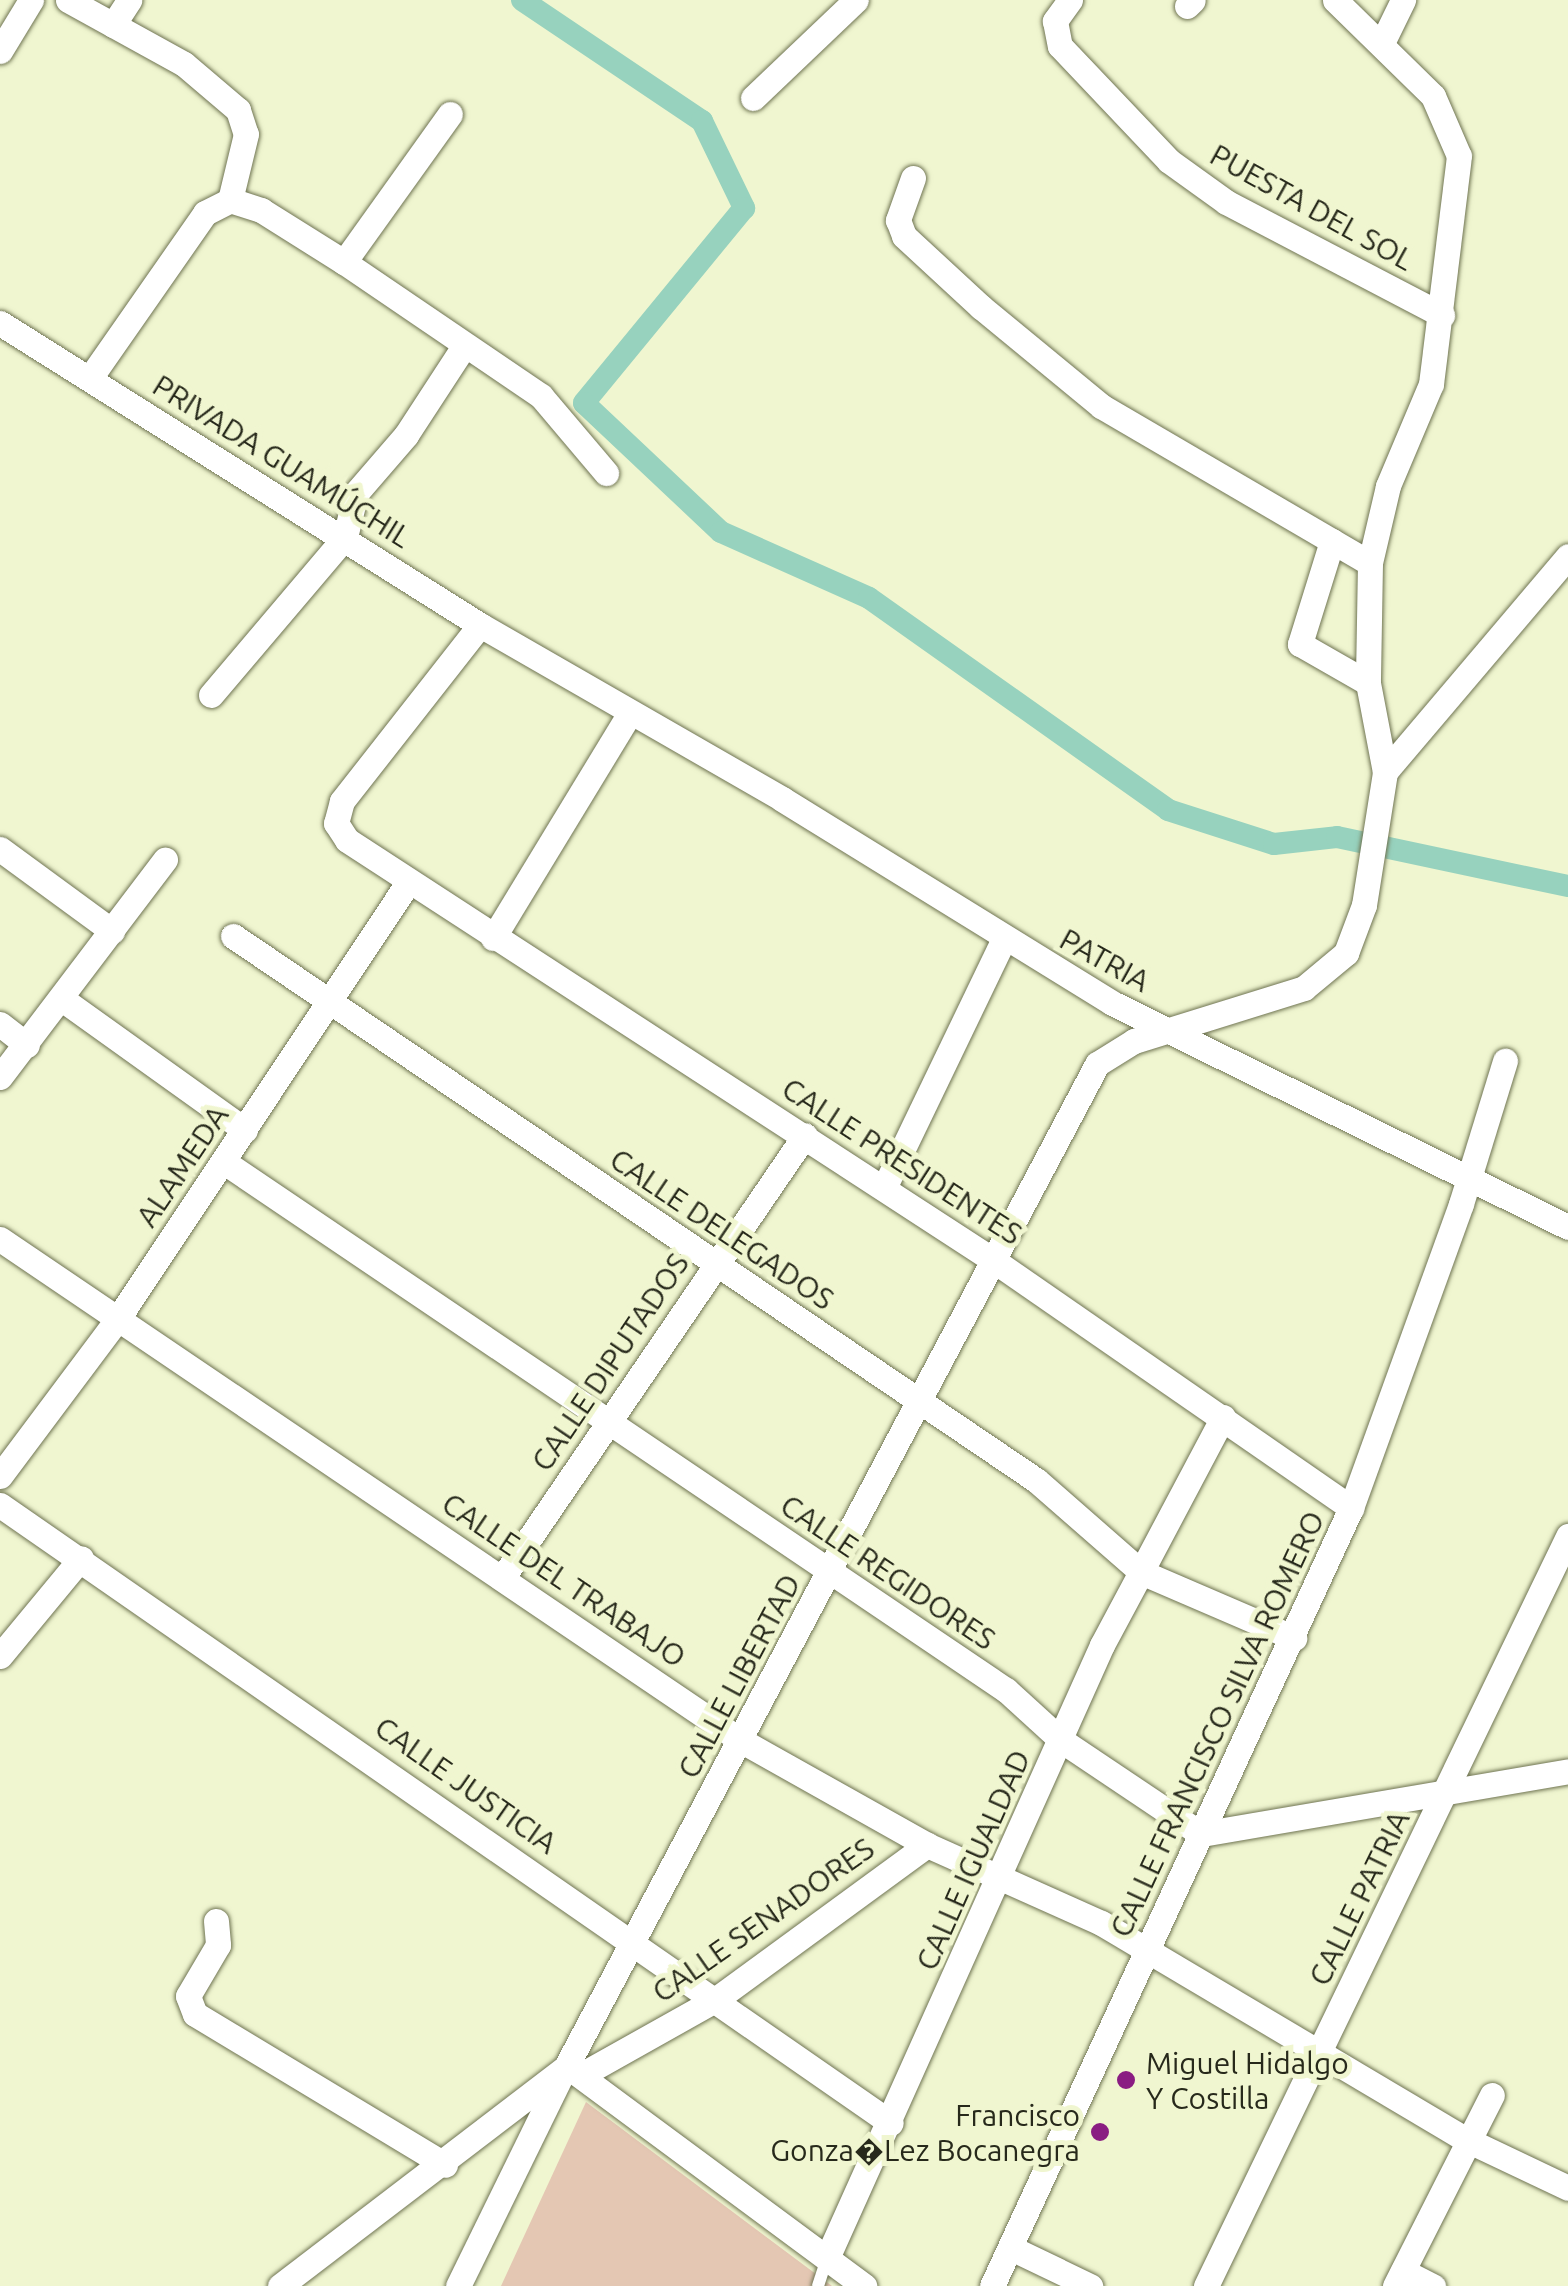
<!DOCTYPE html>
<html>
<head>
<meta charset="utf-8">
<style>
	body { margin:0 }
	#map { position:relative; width:1568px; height:2286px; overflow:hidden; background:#f0f6d0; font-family:Ubuntu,sans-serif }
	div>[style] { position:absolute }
	.green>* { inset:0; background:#e4c7b3 }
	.canal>* { height:22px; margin:-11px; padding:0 11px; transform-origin:11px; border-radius:11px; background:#97d2be }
	.roads { filter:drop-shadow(0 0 2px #6f7452) drop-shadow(0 0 2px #6f7452) }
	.service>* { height:12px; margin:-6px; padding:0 6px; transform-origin:6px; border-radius:6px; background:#fff }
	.minor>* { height:25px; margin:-12.5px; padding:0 12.5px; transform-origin:12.5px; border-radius:12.5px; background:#fff }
	.dots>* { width:28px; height:28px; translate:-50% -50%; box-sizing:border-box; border:5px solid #f0f6d0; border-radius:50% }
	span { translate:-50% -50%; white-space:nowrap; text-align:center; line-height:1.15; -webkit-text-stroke:10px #f0f6d0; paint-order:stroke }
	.street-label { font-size:30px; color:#27291b }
	.poi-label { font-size:30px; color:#27291b }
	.left { translate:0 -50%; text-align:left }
	.right { translate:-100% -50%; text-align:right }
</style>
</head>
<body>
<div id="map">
	<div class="green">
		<div style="clip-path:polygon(586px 2102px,832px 2286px,501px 2286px)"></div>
	</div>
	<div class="canal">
		<div style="left:522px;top:0;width:217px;rotate:33.9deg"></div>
		<div style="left:702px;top:121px;width:97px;rotate:64.2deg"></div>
		<div style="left:744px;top:208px;width:252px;rotate:129.4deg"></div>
		<div style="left:584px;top:403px;width:188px;rotate:43.3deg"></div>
		<div style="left:721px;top:532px;width:162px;rotate:24deg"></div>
		<div style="left:869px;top:598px;width:367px;rotate:35.3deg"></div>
		<div style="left:1168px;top:810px;width:111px;rotate:17.8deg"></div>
		<div style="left:1274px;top:844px;width:63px;rotate:-6.3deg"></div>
		<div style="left:1337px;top:837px;width:236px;rotate:12deg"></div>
	</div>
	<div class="roads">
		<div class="service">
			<div style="left:818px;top:2286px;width:29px;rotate:-72deg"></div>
		</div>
		<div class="minor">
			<div style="left:68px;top:0;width:132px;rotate:28.9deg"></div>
			<div style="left:184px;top:64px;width:71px;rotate:40.4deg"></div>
			<div style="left:238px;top:110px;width:25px;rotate:72deg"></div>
			<div style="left:246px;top:134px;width:68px;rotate:103.6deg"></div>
			<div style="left:1070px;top:0;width:26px;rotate:126deg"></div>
			<div style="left:1055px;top:21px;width:25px;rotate:79deg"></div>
			<div style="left:1060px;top:46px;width:158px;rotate:46.5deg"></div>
			<div style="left:1169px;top:161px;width:70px;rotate:35.7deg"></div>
			<div style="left:1226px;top:202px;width:244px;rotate:27.6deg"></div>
			<div style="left:1335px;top:0;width:137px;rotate:44.4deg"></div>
			<div style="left:1433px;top:96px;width:65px;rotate:66.6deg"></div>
			<div style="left:1459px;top:156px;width:230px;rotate:97deg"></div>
			<div style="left:1431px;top:384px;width:111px;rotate:112.9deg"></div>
			<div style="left:1388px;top:486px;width:79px;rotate:103.2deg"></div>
			<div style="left:1370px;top:563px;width:120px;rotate:91deg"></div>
			<div style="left:1368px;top:683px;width:91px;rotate:79.2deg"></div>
			<div style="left:1187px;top:6px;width:8px;rotate:-45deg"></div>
			<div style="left:113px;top:25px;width:30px;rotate:-57deg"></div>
			<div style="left:1383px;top:41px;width:46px;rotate:-64deg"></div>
			<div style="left:0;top:51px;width:60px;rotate:-58.7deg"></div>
			<div style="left:753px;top:98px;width:142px;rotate:-43.6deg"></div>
			<div style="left:913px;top:178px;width:45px;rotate:109.7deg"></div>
			<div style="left:898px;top:220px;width:17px;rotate:69deg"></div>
			<div style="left:904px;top:236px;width:105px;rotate:42.7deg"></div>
			<div style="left:981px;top:307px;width:156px;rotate:39.5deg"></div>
			<div style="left:1101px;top:406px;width:311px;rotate:30.3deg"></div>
			<div style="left:344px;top:262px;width:182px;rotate:-54.4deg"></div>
			<div style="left:0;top:323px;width:567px;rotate:32.18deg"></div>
			<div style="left:480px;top:625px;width:224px;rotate:128.1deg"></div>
			<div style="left:342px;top:801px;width:23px;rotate:105deg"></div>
			<div style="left:336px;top:823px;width:20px;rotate:57deg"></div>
			<div style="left:347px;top:840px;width:771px;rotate:33.03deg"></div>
			<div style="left:993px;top:1260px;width:436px;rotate:34.7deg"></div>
			<div style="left:90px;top:378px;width:201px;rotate:-55.1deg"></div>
			<div style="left:205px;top:213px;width:28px;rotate:-27deg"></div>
			<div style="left:230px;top:200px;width:33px;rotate:18deg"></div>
			<div style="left:261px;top:210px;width:98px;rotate:32.1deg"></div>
			<div style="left:344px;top:262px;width:238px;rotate:34.2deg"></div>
			<div style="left:541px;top:396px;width:101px;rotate:49.8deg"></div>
			<div style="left:1332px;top:541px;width:108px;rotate:107.3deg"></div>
			<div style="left:1300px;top:644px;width:78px;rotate:29.8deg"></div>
			<div style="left:480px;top:625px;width:349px;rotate:29.9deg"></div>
			<div style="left:782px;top:799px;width:388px;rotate:31.7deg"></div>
			<div style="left:1112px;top:1003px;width:508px;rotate:26.16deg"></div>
			<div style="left:211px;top:695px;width:207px;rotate:-49.7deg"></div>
			<div style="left:345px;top:537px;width:45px;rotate:-76deg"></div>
			<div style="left:356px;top:493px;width:77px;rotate:-49.2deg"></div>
			<div style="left:406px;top:435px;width:106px;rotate:-56.9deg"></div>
			<div style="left:0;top:849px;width:139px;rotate:36.2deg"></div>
			<div style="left:233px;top:936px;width:970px;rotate:34.12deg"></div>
			<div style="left:1036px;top:1480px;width:140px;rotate:41.2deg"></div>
			<div style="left:1141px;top:1572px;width:83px;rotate:118.1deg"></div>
			<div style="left:1102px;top:1645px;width:672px;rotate:114.16deg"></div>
			<div style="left:493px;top:938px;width:260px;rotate:-58.7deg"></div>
			<div style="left:62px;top:999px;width:225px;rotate:35.6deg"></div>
			<div style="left:0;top:1024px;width:34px;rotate:38deg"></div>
			<div style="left:0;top:1077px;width:273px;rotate:-52.8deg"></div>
			<div style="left:224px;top:1162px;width:944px;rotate:34.03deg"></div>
			<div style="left:1006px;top:1690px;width:74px;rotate:42.3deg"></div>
			<div style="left:1061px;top:1740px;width:169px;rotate:33.9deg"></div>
			<div style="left:1201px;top:1834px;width:372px;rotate:-9.7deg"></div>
			<div style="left:884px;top:1188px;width:276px;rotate:-64.3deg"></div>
			<div style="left:0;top:1239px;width:894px;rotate:34.1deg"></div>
			<div style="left:740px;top:1740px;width:214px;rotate:29.3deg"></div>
			<div style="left:927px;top:1845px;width:191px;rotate:24.1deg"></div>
			<div style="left:1101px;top:1923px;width:423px;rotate:30.7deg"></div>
			<div style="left:1465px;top:2139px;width:114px;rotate:25.4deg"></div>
			<div style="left:1223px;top:1417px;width:175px;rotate:117.9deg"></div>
			<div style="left:1141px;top:1572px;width:167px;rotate:23.3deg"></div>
			<div style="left:0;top:1476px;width:199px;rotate:-53.2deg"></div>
			<div style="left:119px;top:1317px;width:520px;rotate:-56.37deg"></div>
			<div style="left:0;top:1505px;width:1084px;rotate:34.75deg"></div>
			<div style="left:503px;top:1577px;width:535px;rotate:-55.66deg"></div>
			<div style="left:0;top:1656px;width:127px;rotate:-50.4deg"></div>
			<div style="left:216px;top:1921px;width:24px;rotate:85deg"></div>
			<div style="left:218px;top:1945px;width:59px;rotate:120.5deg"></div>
			<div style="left:188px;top:1996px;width:19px;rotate:69deg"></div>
			<div style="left:195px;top:2014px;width:292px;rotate:31.1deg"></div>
			<div style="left:571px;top:2069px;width:365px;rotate:36.5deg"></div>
			<div style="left:583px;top:2074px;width:151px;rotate:-29.3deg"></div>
			<div style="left:715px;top:2000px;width:263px;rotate:-36.2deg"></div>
			<div style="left:1011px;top:2248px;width:88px;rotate:25.7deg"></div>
			<div style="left:1403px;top:2271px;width:34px;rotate:27deg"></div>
			<div style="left:280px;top:2286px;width:360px;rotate:-37.4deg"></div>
			<div style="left:566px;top:2067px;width:1135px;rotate:-62.1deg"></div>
			<div style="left:1097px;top:1064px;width:44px;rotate:-31.9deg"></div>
			<div style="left:1134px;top:1041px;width:178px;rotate:-17.3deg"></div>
			<div style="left:1304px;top:988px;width:55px;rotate:-39.8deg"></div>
			<div style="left:1346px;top:953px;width:51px;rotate:-69.4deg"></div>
			<div style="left:1364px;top:905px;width:135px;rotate:-81deg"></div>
			<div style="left:1385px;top:772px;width:283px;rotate:-49.7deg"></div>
			<div style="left:458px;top:2286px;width:234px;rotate:-63.9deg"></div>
			<div style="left:992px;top:2286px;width:857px;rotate:-65.23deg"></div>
			<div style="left:1351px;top:1508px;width:323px;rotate:-70.1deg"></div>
			<div style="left:1461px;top:1204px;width:150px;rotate:-72.9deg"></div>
			<div style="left:1206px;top:2286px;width:833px;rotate:-64.23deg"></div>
			<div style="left:1395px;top:2286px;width:214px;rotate:-63.1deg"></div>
		</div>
	</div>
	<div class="dots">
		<div style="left:1126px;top:2080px;background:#8a1d82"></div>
		<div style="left:1100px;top:2132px;background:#8a1d82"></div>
	</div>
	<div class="street-label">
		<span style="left:1312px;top:207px;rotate:29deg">PUESTA DEL SOL</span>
		<span style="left:282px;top:461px;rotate:32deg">PRIVADA GUAMÚCHIL</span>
		<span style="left:1105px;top:960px;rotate:29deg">PATRIA</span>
		<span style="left:902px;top:1161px;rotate:33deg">CALLE PRESIDENTES</span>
		<span style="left:182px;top:1166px;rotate:-56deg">ALAMEDA</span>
		<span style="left:722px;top:1229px;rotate:34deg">CALLE DELEGADOS</span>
		<span style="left:610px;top:1362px;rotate:-56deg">CALLE DIPUTADOS</span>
		<span style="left:888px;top:1572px;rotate:34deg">CALLE REGIDORES</span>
		<span style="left:564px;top:1580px;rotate:34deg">CALLE DEL TRABAJO</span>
		<span style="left:739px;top:1676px;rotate:-62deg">CALLE LIBERTAD</span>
		<span style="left:1217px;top:1724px;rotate:-65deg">CALLE FRANCISCO SILVA ROMERO</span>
		<span style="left:466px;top:1785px;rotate:35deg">CALLE JUSTICIA</span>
		<span style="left:973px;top:1860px;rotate:-66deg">CALLE IGUALDAD</span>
		<span style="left:1359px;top:1898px;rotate:-64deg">CALLE PATRIA</span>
		<span style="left:763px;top:1920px;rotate:-35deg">CALLE SENADORES</span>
	</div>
	<div class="poi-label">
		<span class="left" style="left:1146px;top:2080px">Miguel Hidalgo<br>Y Costilla</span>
		<span class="right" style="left:1080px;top:2132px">Francisco<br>Gonza�Lez Bocanegra</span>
	</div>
</div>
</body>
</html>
